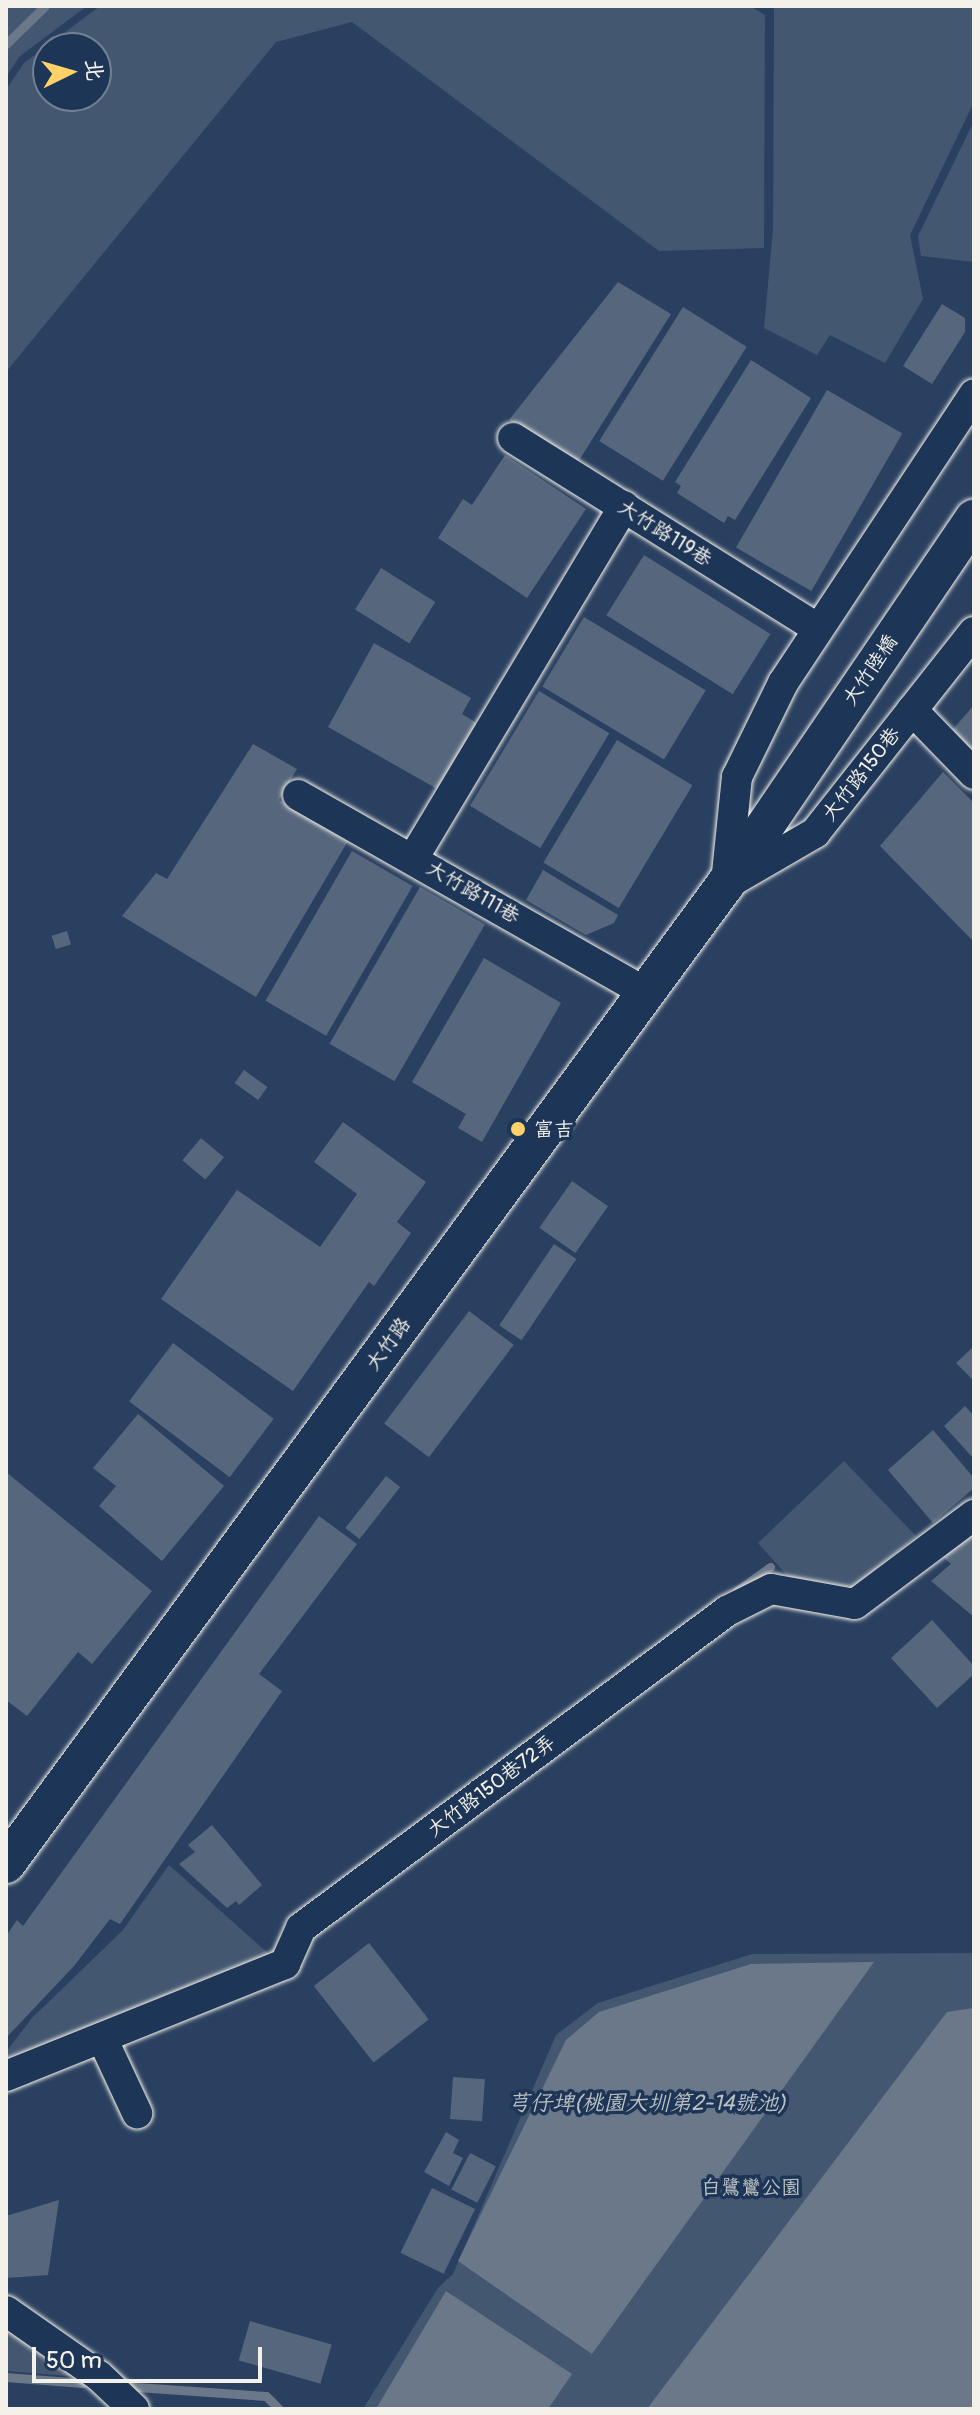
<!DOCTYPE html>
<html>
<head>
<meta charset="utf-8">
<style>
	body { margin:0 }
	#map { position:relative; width:980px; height:2415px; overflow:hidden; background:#2a4060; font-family:Pangolin,"LXGW WenKai TC",sans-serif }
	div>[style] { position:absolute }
	.green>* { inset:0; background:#445771 }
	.water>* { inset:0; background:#6a788a }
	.stream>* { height:9px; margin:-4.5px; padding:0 4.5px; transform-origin:4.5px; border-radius:4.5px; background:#6a788a }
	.building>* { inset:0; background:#56677d; transform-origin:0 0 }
	.roads { filter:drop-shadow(0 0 2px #f4f1e8) drop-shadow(0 0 2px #f4f1e8) }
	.minor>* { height:30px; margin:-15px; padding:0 15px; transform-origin:15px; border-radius:15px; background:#1d3557 }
	.major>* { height:38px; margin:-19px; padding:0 19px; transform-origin:19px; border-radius:19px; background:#1d3557 }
	.dots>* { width:22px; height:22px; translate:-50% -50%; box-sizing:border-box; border:4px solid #1d3557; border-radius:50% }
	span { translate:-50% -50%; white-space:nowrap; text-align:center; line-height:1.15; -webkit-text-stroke:7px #1d3557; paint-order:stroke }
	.street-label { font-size:20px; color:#f4f1e8 }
	.poi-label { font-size:20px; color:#f4f1e8 }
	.left { translate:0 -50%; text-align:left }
	.park-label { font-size:20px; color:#bfc3c4 }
	.water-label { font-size:22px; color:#bdc1c2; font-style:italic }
	.frame { position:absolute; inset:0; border:8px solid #f4f1e8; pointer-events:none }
	.north { position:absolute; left:32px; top:32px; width:80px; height:80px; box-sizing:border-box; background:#1d3557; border:2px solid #738091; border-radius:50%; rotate:85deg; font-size:22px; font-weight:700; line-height:32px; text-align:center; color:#f4f1e8 }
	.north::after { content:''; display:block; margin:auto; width:28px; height:36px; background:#ffd166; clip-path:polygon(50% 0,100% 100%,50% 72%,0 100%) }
	.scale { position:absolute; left:32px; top:2347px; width:230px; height:36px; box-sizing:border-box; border:4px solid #f4f1e8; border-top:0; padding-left:10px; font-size:24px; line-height:28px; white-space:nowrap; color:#f4f1e8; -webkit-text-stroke:6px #1d3557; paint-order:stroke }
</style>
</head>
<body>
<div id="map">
	<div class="green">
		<div style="clip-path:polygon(6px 6px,87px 6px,19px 57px,6px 77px)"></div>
		<div style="clip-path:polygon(evenodd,100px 6px,750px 6px,765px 15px,764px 248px,659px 251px,352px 22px,276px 42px,6px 372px,6px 90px,24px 63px,100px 6px,96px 48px,96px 96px,48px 96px,48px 48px,96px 48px)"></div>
		<div style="clip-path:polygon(769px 6px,974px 6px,974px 102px,910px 235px,923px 299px,885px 363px,830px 335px,817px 355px,764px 328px,773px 229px,774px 9px)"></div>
		<div style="clip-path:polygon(974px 121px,974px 262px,921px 256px,918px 236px)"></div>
		<div style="clip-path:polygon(844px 1461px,916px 1536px,844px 1595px,795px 1584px,758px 1543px)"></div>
		<div style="clip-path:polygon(169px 1865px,271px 1956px,6px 2059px,6px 2052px,32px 2018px,123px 1930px)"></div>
		<div style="clip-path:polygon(974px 1953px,974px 2409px,363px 2409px,438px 2288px,453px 2274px,556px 2035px,598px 2003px,752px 1954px)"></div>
		<div style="clip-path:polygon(6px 2318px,81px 2377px,6px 2371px)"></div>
	</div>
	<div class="water">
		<div style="clip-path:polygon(874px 1962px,592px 2354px,458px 2261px,566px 2040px,599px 2012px,751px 1964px)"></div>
		<div style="clip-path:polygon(974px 2008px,974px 2409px,647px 2409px,947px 2012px)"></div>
		<div style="clip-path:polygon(446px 2291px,572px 2374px,548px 2409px,376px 2409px)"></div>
	</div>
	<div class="stream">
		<div style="left:6px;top:44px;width:54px;rotate:-44.3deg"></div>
		<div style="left:737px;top:1591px;width:41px;rotate:-36deg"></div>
		<div style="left:6px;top:2377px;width:77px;rotate:4.5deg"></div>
		<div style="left:122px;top:2386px;width:144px;rotate:4deg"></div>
		<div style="left:266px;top:2396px;width:18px;rotate:45deg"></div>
	</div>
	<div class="building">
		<div style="clip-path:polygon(618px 282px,671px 314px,578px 462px,509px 420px)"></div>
		<div style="clip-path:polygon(942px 304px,965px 318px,965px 332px,932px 384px,903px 366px)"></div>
		<div style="left:683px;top:307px;width:75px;height:158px;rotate:32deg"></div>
		<div style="clip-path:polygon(751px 360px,811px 398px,735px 520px,728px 516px,724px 523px,677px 493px,681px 486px,675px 482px)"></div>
		<div style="left:827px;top:390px;width:87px;height:182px;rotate:30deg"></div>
		<div style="clip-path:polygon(505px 455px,586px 509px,527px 598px,438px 538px,463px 499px,472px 505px)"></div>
		<div style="left:644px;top:555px;width:149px;height:71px;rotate:32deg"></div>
		<div style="left:381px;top:568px;width:64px;height:49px;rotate:32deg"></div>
		<div style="left:584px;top:617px;width:142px;height:81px;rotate:31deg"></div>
		<div style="clip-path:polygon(374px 643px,471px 698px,462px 714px,477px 723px,439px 790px,328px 727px)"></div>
		<div style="left:539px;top:691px;width:82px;height:134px;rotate:31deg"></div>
		<div style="clip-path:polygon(974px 705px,974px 764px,947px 736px)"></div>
		<div style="left:617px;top:740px;width:88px;height:143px;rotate:31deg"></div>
		<div style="clip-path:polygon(253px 744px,297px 769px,279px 800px,348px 841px,256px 997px,122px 916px,156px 873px,167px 879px)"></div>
		<div style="clip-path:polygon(943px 772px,974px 803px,974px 942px,880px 846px)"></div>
		<div style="left:352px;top:851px;width:70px;height:173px;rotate:30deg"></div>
		<div style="clip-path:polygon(543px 870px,618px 915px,614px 923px,586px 935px,526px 900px)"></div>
		<div style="left:420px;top:887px;width:75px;height:181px;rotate:30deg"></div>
		<div style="left:67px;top:931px;width:14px;height:16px;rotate:73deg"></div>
		<div style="clip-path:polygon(484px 958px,561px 1003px,482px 1142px,458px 1128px,466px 1114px,412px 1082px)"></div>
		<div style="left:244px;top:1070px;width:29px;height:16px;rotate:36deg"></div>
		<div style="clip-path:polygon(343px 1122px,426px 1182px,397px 1222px,411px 1233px,374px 1286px,369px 1282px,293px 1391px,161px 1299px,237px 1190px,320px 1247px,357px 1194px,314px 1162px)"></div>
		<div style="left:201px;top:1138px;width:30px;height:29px;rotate:40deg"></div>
		<div style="left:572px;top:1181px;width:44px;height:57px;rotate:35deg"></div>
		<div style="left:554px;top:1244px;width:27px;height:98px;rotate:34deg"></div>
		<div style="left:469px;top:1311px;width:56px;height:141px;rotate:37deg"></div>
		<div style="left:173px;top:1343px;width:126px;height:73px;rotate:37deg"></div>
		<div style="clip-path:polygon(974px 1346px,974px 1381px,956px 1363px)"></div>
		<div style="clip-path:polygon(965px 1406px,974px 1416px,974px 1459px,944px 1426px)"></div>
		<div style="clip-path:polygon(138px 1414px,224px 1486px,162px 1561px,99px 1506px,116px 1486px,93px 1468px)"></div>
		<div style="clip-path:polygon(933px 1430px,974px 1478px,974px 1488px,933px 1523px,888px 1470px)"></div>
		<div style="clip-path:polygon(6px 1472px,152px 1591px,92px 1664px,78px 1652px,27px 1716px,6px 1700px)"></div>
		<div style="left:386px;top:1476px;width:18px;height:66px;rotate:38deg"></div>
		<div style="clip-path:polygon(319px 1516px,357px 1544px,259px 1674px,282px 1691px,120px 1924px,110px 1919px,74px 1966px,6px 2038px,6px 1936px,17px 1920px,23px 1926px)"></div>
		<div style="clip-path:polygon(974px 1533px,974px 1617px,931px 1581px,951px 1564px,942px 1556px)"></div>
		<div style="clip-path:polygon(932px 1620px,974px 1666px,974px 1674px,937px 1708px,891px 1658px)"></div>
		<div style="clip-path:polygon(212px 1825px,262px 1885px,239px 1905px,236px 1901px,227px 1908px,179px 1864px,195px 1852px,188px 1845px)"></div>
		<div style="left:369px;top:1943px;width:97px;height:70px;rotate:52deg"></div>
		<div style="left:453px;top:2077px;width:32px;height:42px;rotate:4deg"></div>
		<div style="clip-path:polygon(446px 2132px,459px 2140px,453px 2153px,463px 2158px,449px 2186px,424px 2172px)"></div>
		<div style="left:470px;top:2153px;width:29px;height:41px;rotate:27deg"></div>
		<div style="left:432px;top:2188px;width:48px;height:72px;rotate:26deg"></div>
		<div style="clip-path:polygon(59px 2200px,48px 2275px,7px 2278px,6px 2216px)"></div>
		<div style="left:250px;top:2321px;width:85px;height:41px;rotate:16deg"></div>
	</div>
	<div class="roads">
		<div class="minor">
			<div style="left:513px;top:438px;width:358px;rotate:32deg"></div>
			<div style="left:912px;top:710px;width:89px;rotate:45.9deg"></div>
			<div style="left:298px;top:795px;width:400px;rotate:29.6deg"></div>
			<div style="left:414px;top:857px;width:409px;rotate:-59.1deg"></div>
			<div style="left:726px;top:883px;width:107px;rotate:-84.1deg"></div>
			<div style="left:737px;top:777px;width:105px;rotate:-63.9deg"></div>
			<div style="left:783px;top:683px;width:346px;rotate:-56.5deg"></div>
			<div style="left:727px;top:884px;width:102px;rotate:-30.1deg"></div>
			<div style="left:815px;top:833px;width:256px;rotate:-51.7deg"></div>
			<div style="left:103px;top:2040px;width:81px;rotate:65deg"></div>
			<div style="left:6px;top:2076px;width:301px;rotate:-21.9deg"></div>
			<div style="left:285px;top:1964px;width:39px;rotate:-66deg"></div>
			<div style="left:301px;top:1928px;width:531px;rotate:-36.65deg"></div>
			<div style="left:727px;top:1611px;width:49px;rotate:-26.6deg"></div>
			<div style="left:771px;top:1589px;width:85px;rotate:10.1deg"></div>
			<div style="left:855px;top:1604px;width:149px;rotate:-36.8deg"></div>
			<div style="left:6px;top:2311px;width:113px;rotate:35deg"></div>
			<div style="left:99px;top:2376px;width:48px;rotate:43.3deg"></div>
		</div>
		<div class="major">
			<div style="left:6px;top:1864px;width:1215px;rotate:-53.71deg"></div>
			<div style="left:725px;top:885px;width:443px;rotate:-55.8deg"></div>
		</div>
	</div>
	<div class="dots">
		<div style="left:518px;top:1129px;background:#ffd166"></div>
	</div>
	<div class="street-label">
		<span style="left:665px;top:533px;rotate:32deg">大竹路119巷</span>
		<span style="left:870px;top:670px;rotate:-56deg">大竹陸橋</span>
		<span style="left:861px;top:774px;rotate:-52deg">大竹路150巷</span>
		<span style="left:473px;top:892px;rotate:30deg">大竹路111巷</span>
		<span style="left:388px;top:1344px;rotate:-54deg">大竹路</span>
		<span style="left:491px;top:1786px;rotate:-37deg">大竹路150巷72弄</span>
	</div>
	<div class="poi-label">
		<span class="left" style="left:534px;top:1129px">富吉</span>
	</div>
	<div class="park-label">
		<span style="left:751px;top:2187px">白鷺鸞公園</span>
	</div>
	<div class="water-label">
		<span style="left:647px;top:2104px">芎仔埤(桃園大圳第2-14號池)</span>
	</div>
	<div class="frame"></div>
	<div class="north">北</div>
	<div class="scale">50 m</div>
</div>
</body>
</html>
